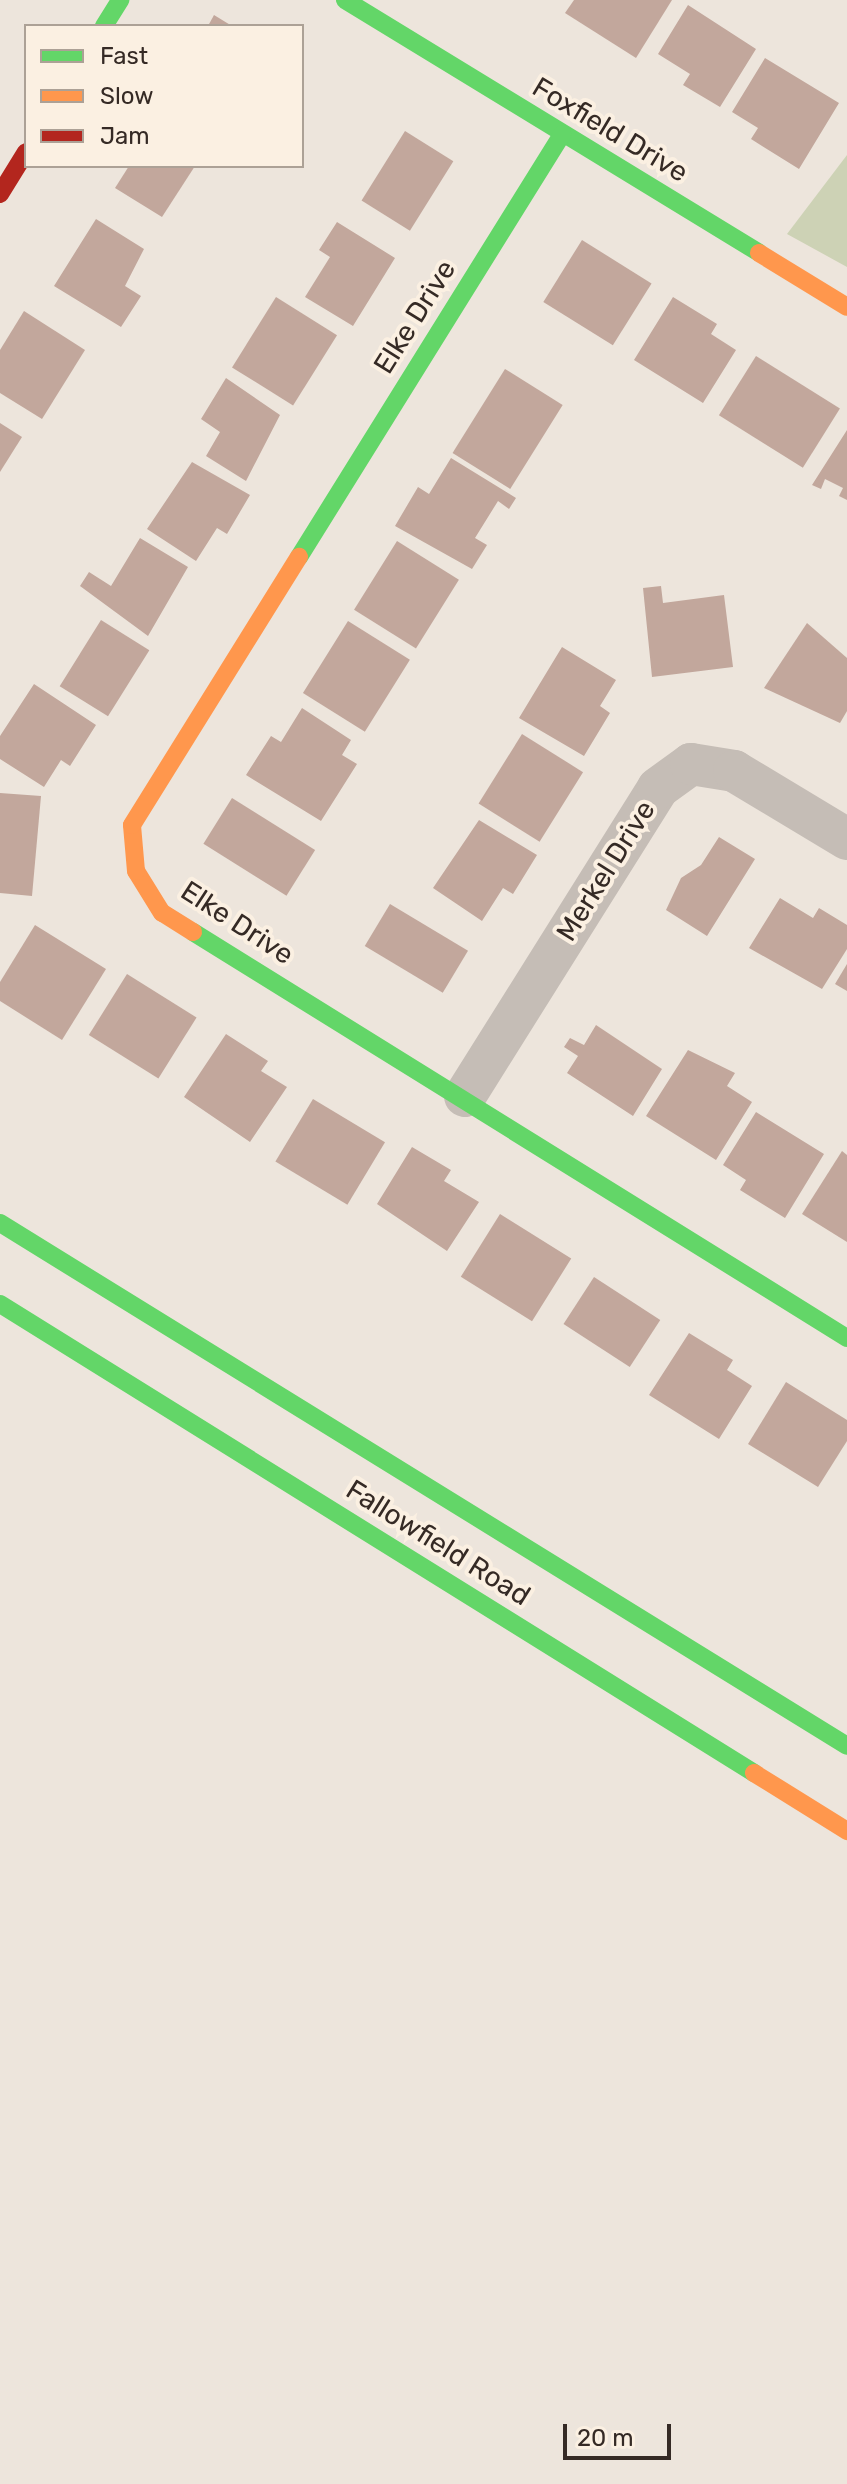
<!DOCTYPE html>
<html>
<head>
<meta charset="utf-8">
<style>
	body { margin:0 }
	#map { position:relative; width:847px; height:2484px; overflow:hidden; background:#ede5dc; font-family:Rubik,sans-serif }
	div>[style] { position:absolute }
	.green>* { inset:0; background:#cdd2b5 }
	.building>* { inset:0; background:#c2a79c; transform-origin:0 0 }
	.street>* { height:42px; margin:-21px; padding:0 21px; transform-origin:21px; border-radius:21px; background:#c5bdb6 }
	.fast>* { height:18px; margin:-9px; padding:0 9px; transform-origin:9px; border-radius:9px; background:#63d668 }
	.slow>* { height:18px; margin:-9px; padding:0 9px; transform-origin:9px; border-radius:9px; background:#ff974d }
	.jam>* { height:18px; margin:-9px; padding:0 9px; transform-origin:9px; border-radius:9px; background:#b3261e }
	span { translate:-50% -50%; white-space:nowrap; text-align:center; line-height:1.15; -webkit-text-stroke:8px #fbf0e2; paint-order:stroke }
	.street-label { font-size:28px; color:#352a25 }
	.legend { position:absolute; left:24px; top:24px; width:280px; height:144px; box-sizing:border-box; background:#fbf0e2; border:2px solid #aca196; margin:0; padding:10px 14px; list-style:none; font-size:24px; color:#352a25 }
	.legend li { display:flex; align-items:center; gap:16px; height:40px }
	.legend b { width:40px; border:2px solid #aca196 }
	.scale { position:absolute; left:563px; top:2424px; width:108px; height:36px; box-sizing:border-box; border:4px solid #352a25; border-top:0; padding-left:10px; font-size:24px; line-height:28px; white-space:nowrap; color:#352a25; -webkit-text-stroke:6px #fbf0e2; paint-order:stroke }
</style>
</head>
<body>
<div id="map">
	<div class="green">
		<div style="clip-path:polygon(847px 155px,847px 267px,787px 234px)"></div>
	</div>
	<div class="building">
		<div style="clip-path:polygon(574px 0,672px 0,636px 58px,565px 13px)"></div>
		<div style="clip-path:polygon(688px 5px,756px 49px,720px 107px,683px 85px,690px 74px,658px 54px)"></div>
		<div style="clip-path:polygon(214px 15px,232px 26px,208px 26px)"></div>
		<div style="clip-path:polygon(765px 58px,839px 103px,799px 169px,751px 139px,758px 128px,732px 112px)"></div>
		<div style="left:405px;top:131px;width:57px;height:82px;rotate:32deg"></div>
		<div style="clip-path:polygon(129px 166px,195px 166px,162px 217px,115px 188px)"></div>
		<div style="clip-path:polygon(96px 219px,144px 249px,125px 286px,141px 296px,121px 327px,54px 286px)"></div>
		<div style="clip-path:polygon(337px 222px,395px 258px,353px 326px,305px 297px,330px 257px,319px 250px)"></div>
		<div style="left:582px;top:240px;width:82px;height:73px;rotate:32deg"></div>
		<div style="left:276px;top:297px;width:72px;height:83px;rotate:32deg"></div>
		<div style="clip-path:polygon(673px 297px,717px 324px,711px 334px,736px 350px,703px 403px,634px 360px)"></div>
		<div style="clip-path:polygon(24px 311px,85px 350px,42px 419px,0 393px,0 350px)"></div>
		<div style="left:756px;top:356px;width:99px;height:70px;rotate:32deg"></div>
		<div style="left:505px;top:369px;width:68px;height:99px;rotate:32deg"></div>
		<div style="clip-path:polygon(226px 378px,280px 415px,246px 481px,206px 456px,220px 432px,201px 419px)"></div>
		<div style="clip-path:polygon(0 423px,22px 437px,0 472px)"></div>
		<div style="clip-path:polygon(847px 430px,847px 500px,839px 496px,843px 488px,825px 479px,821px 489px,812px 485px)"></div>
		<div style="clip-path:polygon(451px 458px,516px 498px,509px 509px,498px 501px,475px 538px,487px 545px,472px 569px,395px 526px,418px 487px,429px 494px)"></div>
		<div style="clip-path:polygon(192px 462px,250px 495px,227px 534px,217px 528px,196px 561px,147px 529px)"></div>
		<div style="clip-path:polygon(140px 538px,188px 567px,148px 636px,80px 586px,89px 572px,111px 586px)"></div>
		<div style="left:397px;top:541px;width:73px;height:81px;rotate:32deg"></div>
		<div style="clip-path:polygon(661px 586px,663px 603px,724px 595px,733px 667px,652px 677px,643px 588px)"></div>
		<div style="left:101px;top:620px;width:57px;height:78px;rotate:32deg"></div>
		<div style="left:348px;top:621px;width:73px;height:85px;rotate:32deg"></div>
		<div style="clip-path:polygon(807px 623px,847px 658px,847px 711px,840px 723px,764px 688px)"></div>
		<div style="clip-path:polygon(562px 647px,616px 680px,600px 706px,610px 713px,584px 756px,519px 718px)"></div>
		<div style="clip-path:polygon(34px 684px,96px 725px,70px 766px,61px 760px,44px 787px,0 759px,0 736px)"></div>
		<div style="clip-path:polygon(302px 708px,351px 740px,342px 755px,357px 764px,321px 821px,246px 775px,271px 736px,281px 742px)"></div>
		<div style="left:522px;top:734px;width:72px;height:82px;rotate:32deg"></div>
		<div style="clip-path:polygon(0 793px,41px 796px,32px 896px,0 893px)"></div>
		<div style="left:232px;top:798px;width:98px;height:54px;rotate:32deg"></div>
		<div style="clip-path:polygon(479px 820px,537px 855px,513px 894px,503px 888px,482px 921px,433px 888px)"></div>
		<div style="clip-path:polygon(719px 837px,755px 859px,707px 936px,666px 910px,681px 878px,701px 865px)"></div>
		<div style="clip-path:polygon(780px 898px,813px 918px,819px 908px,847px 925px,847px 949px,822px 989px,749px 948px)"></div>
		<div style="left:390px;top:904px;width:91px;height:49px;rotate:31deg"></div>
		<div style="clip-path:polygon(35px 925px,106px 969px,62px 1040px,0 1001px,0 982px)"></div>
		<div style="clip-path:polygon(847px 964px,847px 991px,835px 984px)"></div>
		<div style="left:127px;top:974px;width:82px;height:72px;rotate:32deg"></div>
		<div style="clip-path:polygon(596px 1025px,662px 1069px,633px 1116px,567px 1073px,578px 1056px,564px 1047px,570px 1038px,584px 1045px)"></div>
		<div style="clip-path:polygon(226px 1034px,268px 1061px,261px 1071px,287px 1087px,250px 1142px,184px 1097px)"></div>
		<div style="clip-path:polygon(688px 1050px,735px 1073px,727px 1086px,752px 1102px,716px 1160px,646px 1116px)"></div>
		<div style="left:313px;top:1099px;width:84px;height:73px;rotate:31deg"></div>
		<div style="clip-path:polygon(756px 1112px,824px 1154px,785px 1218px,740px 1190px,746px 1180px,723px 1165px)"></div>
		<div style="clip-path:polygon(412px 1147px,451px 1170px,444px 1181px,479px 1202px,447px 1251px,377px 1204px)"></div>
		<div style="clip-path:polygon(842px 1151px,847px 1155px,847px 1242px,802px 1214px)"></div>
		<div style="left:500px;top:1214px;width:84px;height:74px;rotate:32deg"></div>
		<div style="left:594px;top:1277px;width:79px;height:56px;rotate:33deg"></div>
		<div style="clip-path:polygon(689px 1333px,733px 1360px,727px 1370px,752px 1386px,719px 1439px,649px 1395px)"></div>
		<div style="clip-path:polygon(786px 1382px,847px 1420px,847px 1441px,818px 1487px,748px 1444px)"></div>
	</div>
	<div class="street">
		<div style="left:465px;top:1096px;width:363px;rotate:-57.9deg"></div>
		<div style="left:658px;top:788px;width:41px;rotate:-36deg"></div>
		<div style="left:691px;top:764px;width:44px;rotate:9.2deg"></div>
		<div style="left:734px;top:771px;width:132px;rotate:31deg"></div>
	</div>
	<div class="fast">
		<div style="left:345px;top:0;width:485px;rotate:31.4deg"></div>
		<div style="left:104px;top:26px;width:31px;rotate:-58deg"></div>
		<div style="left:299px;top:557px;width:498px;rotate:-58.1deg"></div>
		<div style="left:193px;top:932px;width:770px;rotate:31.83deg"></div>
		<div style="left:0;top:1223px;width:995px;rotate:31.69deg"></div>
		<div style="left:0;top:1304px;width:888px;rotate:31.88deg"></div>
	</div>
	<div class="slow">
		<div style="left:759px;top:253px;width:103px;rotate:31.5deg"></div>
		<div style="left:193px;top:932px;width:36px;rotate:-148deg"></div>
		<div style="left:162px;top:913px;width:49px;rotate:-121.8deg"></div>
		<div style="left:136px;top:871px;width:46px;rotate:-95deg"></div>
		<div style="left:132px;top:825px;width:316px;rotate:-58.1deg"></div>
		<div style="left:754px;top:1773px;width:110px;rotate:31.9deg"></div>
	</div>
	<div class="jam">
		<div style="left:0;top:194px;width:49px;rotate:-58.2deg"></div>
	</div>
	<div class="street-label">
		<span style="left:610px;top:130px;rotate:31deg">Foxfield Drive</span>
		<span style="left:415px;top:317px;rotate:-58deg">Elke Drive</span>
		<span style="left:606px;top:871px;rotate:-58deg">Merkel Drive</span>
		<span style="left:237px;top:923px;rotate:33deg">Elke Drive</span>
		<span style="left:438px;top:1543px;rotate:32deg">Fallowfield Road</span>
	</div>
	<ul class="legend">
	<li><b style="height:10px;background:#63d668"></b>Fast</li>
	<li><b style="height:10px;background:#ff974d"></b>Slow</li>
	<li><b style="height:10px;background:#b3261e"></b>Jam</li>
	</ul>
	<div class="scale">20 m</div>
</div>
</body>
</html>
